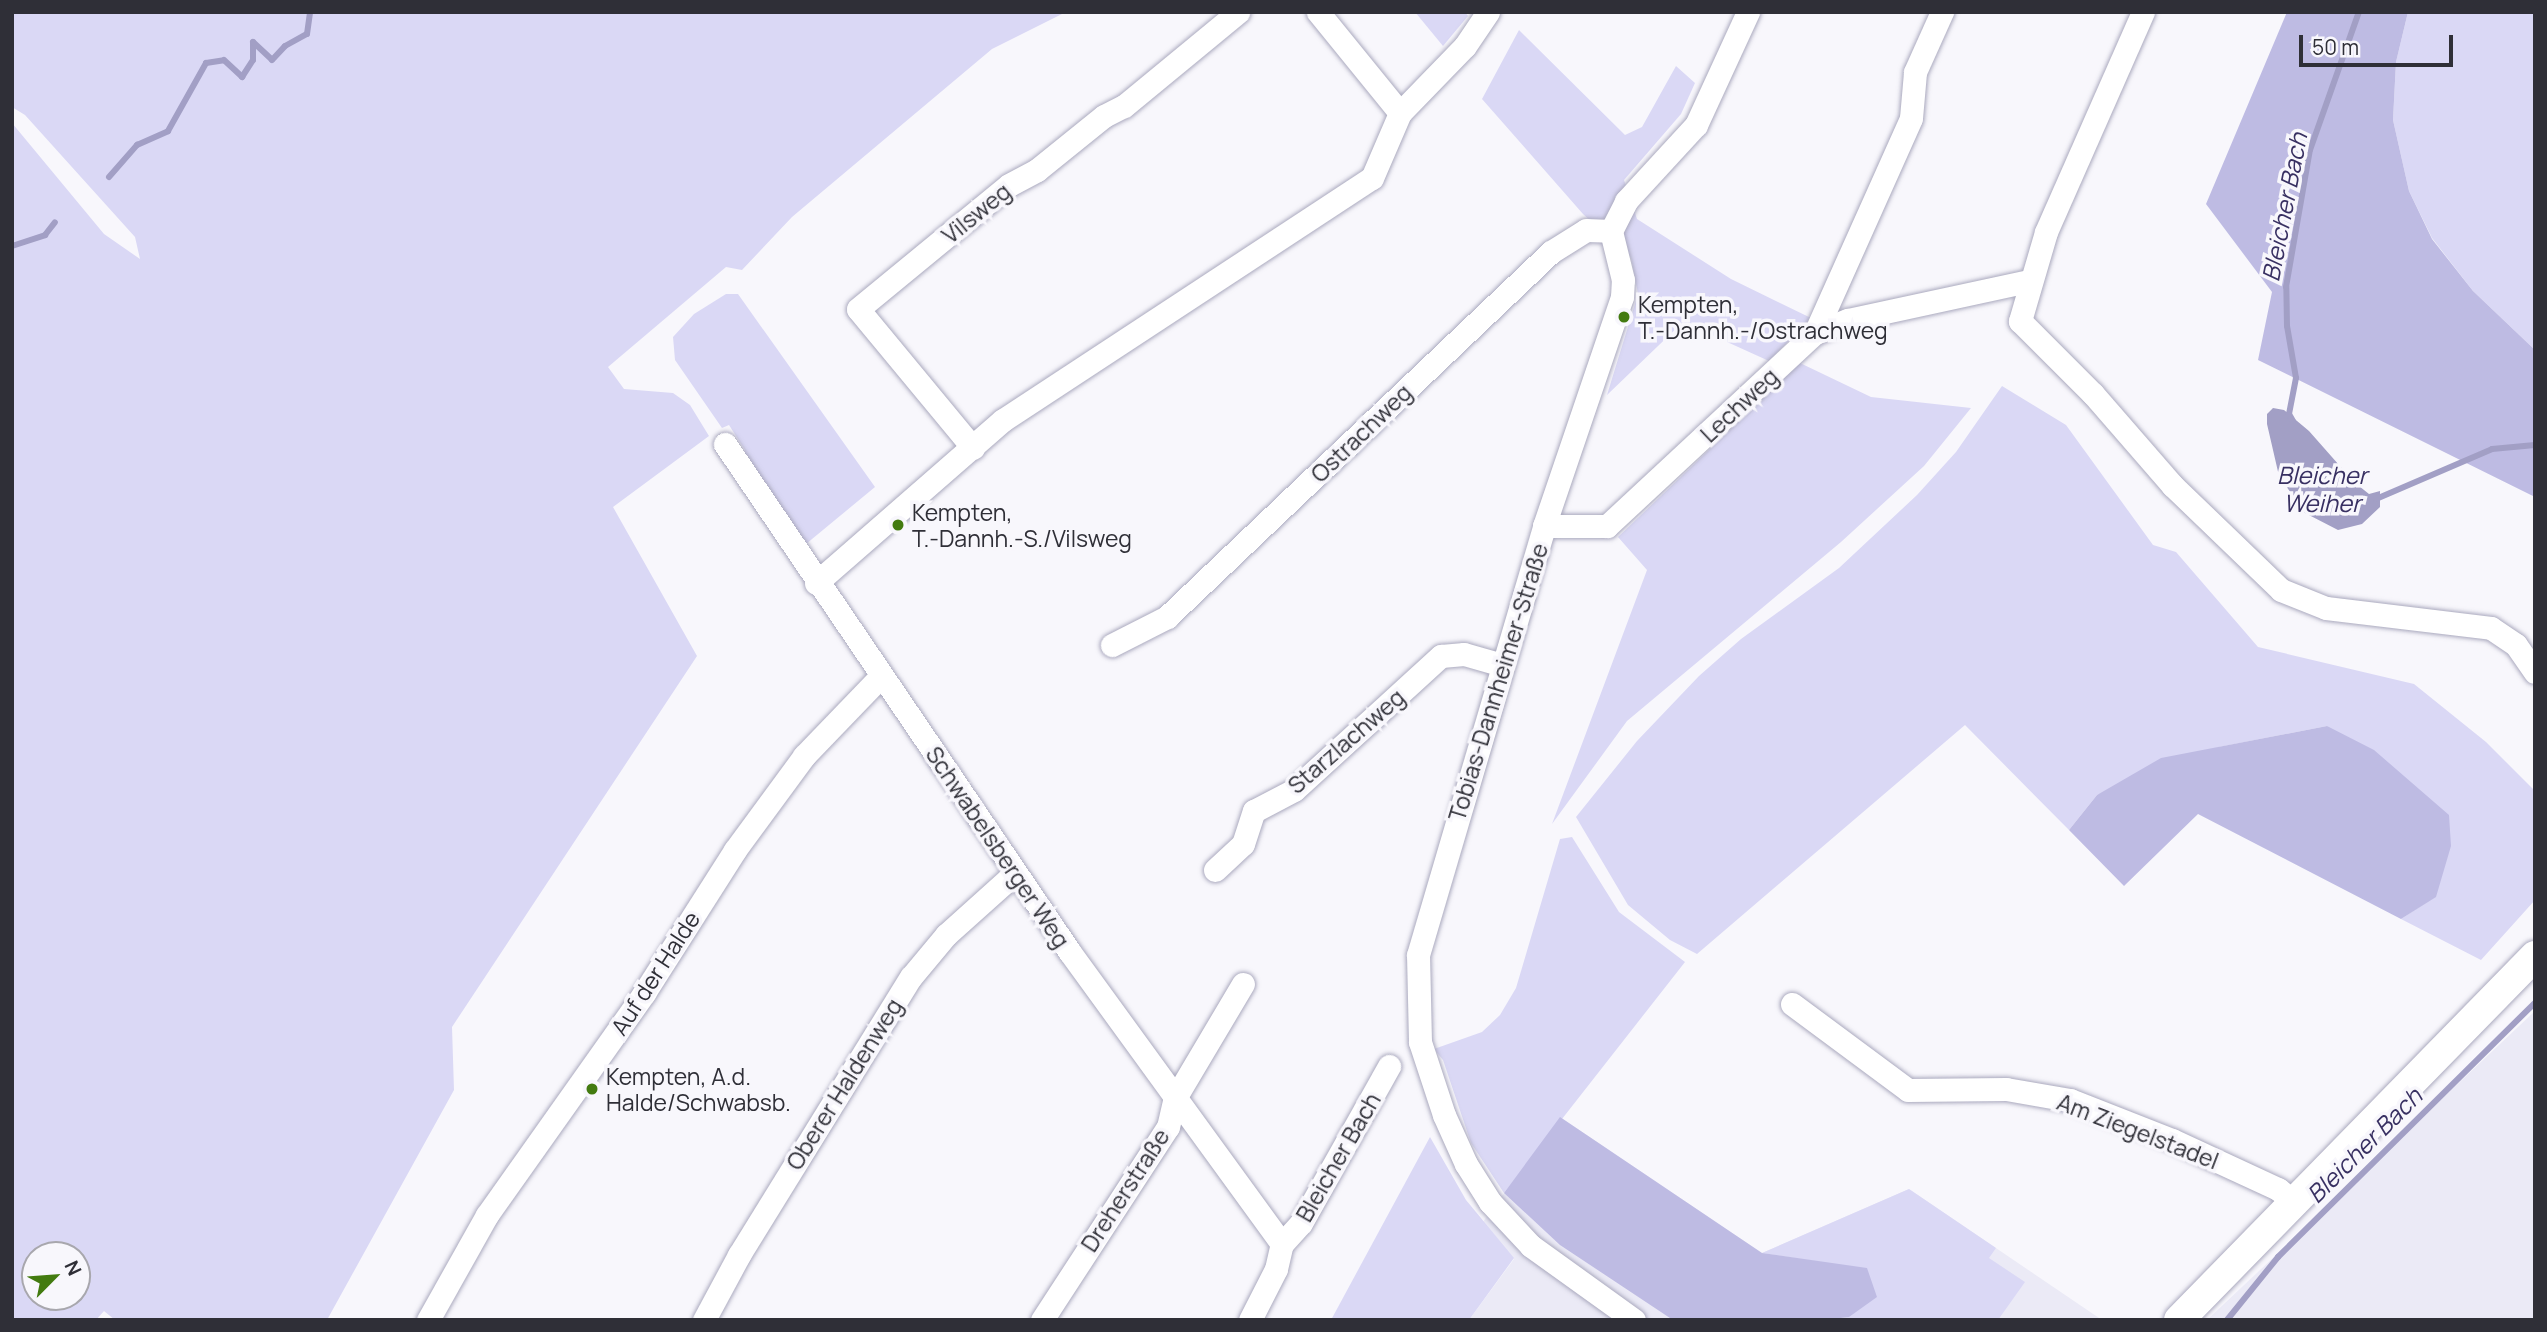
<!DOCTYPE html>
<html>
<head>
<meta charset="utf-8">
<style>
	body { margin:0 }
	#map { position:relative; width:2547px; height:1332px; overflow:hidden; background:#f8f7fc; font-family:Manrope,sans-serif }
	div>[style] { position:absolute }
	.built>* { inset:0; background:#ebeaf6 }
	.green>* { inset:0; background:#dad8f5 }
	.forest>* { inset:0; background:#bebbe3 }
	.water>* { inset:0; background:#a29fc5 }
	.stream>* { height:6px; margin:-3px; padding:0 3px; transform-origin:3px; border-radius:3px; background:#a29fc5 }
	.roads { filter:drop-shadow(0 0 2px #aaa9be) drop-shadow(0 0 2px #aaa9be) }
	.minor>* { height:23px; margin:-11.5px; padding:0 11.5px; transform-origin:11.5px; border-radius:11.5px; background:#fff }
	.major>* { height:30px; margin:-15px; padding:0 15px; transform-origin:15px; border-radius:15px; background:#fff }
	.dots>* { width:19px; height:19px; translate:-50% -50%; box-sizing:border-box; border:4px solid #f8f7fc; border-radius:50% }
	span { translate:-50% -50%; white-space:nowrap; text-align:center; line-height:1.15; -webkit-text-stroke:7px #f8f7fc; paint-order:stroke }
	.street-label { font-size:23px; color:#2f2f37 }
	.poi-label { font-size:23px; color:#2f2f37 }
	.left { translate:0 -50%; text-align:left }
	.water-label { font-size:24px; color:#383062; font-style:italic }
	.frame { position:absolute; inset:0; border:14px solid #2f2f37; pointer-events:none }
	.north { position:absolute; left:21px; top:1241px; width:70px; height:70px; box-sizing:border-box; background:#f8f7fc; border:2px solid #a8a7ad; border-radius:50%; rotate:65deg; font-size:19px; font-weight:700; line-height:28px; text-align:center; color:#2f2f37 }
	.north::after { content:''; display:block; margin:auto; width:24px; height:32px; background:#437b10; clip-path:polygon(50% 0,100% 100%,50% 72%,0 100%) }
	.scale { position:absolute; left:2299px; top:35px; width:154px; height:32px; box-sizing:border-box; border:4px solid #2f2f37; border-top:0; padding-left:9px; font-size:21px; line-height:24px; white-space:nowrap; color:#2f2f37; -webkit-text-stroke:5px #f8f7fc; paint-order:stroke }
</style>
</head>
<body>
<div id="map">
	<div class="built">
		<div style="clip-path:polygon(2535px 1011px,2535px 1320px,2207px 1320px)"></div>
		<div style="clip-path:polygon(1560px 1117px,1762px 1253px,1909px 1189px,2102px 1320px,1469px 1320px,1514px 1259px,1483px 1222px)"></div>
	</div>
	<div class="green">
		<div style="clip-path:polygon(evenodd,12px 12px,1066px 12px,992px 49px,792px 217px,742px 270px,726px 267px,608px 367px,624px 389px,673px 393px,690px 405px,709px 436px,613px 507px,697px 656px,452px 1027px,454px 1090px,327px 1320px,115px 1320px,104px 1311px,96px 1320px,12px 1320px,12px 123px,104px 234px,140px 259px,135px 237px,25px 115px,12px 107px,12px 12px,35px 1255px,77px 1255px,77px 1297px,35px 1297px,35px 1255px)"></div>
		<div style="clip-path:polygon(1415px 12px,1465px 12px,1468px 16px,1443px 46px)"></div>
		<div style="clip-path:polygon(2408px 12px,2535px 12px,2535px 350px,2473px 291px,2432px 238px,2409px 191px,2393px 120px,2396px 62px)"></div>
		<div style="clip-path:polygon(1519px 30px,1625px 135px,1642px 127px,1676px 66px,1695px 83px,1681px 114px,1624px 180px,1637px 219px,1731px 279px,1811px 318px,1769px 361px,1683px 322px,1607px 395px,1638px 294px,1631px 258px,1583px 214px,1482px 99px)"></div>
		<div style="clip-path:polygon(726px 294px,738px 294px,875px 487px,806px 544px,743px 460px,745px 450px,729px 425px,722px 428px,675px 360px,673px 337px,694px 314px)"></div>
		<div style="clip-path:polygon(1800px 363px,1871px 397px,1971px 408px,1924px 466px,1841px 542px,1627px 721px,1552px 824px,1647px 570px,1618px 537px)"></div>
		<div style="clip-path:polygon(2002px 386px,2066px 425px,2153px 545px,2176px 552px,2258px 647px,2414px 684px,2486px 742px,2535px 791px,2535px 900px,2481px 960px,2401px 919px,2436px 896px,2327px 726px,2219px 747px,2097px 795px,2069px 830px,1965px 725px,1697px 954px,1670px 940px,1628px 905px,1576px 817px,1637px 741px,1699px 676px,1741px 639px,1839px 568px,1917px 495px,1956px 452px)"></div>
		<div style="clip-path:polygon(1572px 837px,1619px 912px,1685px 962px,1504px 1193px,1471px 1143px,1443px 1060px,1434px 1049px,1482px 1032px,1500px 1015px,1516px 988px,1560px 839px)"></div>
		<div style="clip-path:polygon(1430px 1137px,1466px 1200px,1514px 1258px,1469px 1320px,1331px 1320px)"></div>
		<div style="clip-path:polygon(1909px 1189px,1996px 1248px,1989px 1258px,2025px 1282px,1998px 1320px,1824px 1320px,1849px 1317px,1867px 1269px,1762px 1253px)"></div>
	</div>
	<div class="forest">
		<div style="clip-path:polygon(2287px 12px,2408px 12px,2396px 62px,2393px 120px,2409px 191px,2432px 239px,2473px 291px,2535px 350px,2535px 497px,2258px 360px,2272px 292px,2206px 204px)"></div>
		<div style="clip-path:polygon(2327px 726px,2374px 750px,2449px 815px,2451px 846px,2436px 897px,2401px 919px,2198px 814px,2124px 886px,2069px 830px,2097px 795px,2161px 758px)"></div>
		<div style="clip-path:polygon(1560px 1117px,1762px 1253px,1867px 1268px,1877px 1297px,1849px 1317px,1824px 1320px,1673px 1320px,1560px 1245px,1504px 1193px)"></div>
	</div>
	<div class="water">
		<div style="clip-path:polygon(2273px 408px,2284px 410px,2309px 431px,2354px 482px,2369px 494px,2380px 491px,2380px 507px,2362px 524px,2338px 530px,2305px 513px,2279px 476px,2267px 424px,2267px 414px)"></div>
	</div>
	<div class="stream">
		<div style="left:109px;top:177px;width:43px;rotate:-48.8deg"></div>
		<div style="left:137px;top:145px;width:34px;rotate:-24deg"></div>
		<div style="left:168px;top:131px;width:78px;rotate:-60.8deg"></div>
		<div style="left:206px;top:63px;width:18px;rotate:-9deg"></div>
		<div style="left:224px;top:60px;width:25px;rotate:43deg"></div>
		<div style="left:242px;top:77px;width:20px;rotate:-57deg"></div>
		<div style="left:253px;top:60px;width:18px;rotate:-90deg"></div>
		<div style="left:253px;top:42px;width:26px;rotate:43deg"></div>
		<div style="left:272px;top:60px;width:19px;rotate:-47deg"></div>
		<div style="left:285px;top:46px;width:25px;rotate:-29deg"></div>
		<div style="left:307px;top:34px;width:22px;rotate:-82deg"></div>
		<div style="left:12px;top:246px;width:35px;rotate:-18deg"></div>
		<div style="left:45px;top:235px;width:16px;rotate:-52deg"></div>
		<div style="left:2293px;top:421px;width:8px;rotate:-120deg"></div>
		<div style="left:2289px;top:414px;width:37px;rotate:-79deg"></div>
		<div style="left:2296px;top:378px;width:53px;rotate:-99.8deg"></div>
		<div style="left:2287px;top:326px;width:39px;rotate:-91deg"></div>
		<div style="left:2286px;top:287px;width:139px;rotate:-80.1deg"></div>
		<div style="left:2310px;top:150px;width:146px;rotate:-70.5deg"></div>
		<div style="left:2376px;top:499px;width:126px;rotate:-23.3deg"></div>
		<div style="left:2492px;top:449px;width:43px;rotate:-5.3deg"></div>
		<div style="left:2227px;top:1320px;width:81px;rotate:-51deg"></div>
		<div style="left:2278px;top:1257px;width:361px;rotate:-44.7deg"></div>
	</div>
	<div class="roads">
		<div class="minor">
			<div style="left:1318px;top:12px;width:130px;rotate:50.9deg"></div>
			<div style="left:2143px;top:12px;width:240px;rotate:113.8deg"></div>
			<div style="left:2046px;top:232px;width:93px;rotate:106.3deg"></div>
			<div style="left:2020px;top:321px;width:103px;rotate:45deg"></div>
			<div style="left:2093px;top:394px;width:121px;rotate:49deg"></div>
			<div style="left:2172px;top:485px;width:151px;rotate:43.9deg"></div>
			<div style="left:2281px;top:590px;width:48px;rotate:21.8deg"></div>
			<div style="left:2326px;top:608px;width:166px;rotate:6.9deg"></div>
			<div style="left:2491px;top:628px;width:30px;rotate:34deg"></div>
			<div style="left:2516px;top:645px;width:33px;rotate:55deg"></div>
			<div style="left:1815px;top:333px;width:35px;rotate:-22deg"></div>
			<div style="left:1848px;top:320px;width:184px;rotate:-12.2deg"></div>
			<div style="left:725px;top:444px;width:613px;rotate:55.84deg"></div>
			<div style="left:1069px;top:951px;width:362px;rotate:54deg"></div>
			<div style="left:973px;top:448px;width:180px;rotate:-129.6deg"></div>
			<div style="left:858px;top:309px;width:195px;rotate:-39.4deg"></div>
			<div style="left:1009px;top:185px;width:32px;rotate:-28deg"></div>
			<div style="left:1037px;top:170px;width:86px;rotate:-38.9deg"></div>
			<div style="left:1104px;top:116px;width:22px;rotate:-27deg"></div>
			<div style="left:1124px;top:106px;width:148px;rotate:-39.5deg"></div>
			<div style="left:1544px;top:526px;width:63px"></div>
			<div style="left:1607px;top:526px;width:284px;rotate:-42.9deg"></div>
			<div style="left:1815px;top:333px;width:235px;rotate:-65.9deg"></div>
			<div style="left:1911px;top:118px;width:46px;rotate:-85deg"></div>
			<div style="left:1915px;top:72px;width:66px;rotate:-65.8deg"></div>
			<div style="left:816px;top:583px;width:248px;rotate:-41.1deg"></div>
			<div style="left:1003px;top:420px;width:441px;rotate:-33.3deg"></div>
			<div style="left:1372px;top:178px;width:71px;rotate:-66.7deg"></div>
			<div style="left:1400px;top:113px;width:93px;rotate:-45.9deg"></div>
			<div style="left:1465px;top:46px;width:41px;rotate:-55.9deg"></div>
			<div style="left:1112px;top:645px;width:62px;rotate:-27deg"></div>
			<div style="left:1167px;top:617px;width:530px;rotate:-43.55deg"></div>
			<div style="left:1551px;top:252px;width:41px;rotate:-32.2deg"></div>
			<div style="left:1586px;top:230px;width:25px;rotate:2deg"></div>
			<div style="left:1215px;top:870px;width:38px;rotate:-43deg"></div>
			<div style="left:1243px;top:844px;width:35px;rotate:-72deg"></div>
			<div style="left:1254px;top:811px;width:45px;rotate:-27.7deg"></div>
			<div style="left:1294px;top:790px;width:199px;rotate:-42.4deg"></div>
			<div style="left:1441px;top:656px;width:23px;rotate:-5deg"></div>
			<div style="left:1464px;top:654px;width:40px;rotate:16deg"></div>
			<div style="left:1792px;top:1004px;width:144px;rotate:36.6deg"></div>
			<div style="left:1908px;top:1090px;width:98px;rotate:-0.6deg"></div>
			<div style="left:2006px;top:1089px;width:65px;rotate:9.8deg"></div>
			<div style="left:2070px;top:1100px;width:110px;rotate:21.4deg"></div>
			<div style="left:2172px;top:1140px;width:117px;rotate:24.8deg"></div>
			<div style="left:2278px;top:1189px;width:19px;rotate:39deg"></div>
			<div style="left:428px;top:1320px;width:120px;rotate:-60.7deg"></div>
			<div style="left:487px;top:1215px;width:272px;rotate:-54.7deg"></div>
			<div style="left:644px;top:993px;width:169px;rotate:-57.5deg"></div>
			<div style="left:735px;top:850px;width:117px;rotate:-53.7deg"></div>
			<div style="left:804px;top:756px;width:111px;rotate:-46.1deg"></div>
			<div style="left:704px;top:1320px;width:74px;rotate:-61.7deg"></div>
			<div style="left:739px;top:1255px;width:327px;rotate:-58.3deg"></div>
			<div style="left:911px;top:977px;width:55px;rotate:-50.2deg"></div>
			<div style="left:946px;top:935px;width:93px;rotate:-41.9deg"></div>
			<div style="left:1042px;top:1320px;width:230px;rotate:-56.9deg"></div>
			<div style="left:1168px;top:1127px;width:28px;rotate:-77deg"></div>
			<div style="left:1174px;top:1100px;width:135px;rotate:-59.3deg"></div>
			<div style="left:1250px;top:1320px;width:57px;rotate:-63deg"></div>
			<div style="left:1276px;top:1269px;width:26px;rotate:-77deg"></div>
			<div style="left:1282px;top:1244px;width:28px;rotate:-48deg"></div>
			<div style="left:1301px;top:1223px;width:180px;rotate:-60.7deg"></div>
			<div style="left:1634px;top:1320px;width:127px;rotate:-144.3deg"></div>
			<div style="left:1531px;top:1246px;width:60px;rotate:-133deg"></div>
			<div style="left:1490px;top:1202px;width:45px;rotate:-122.3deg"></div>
			<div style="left:1466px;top:1164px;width:54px;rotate:-114.2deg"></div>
			<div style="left:1444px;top:1115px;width:77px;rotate:-108.2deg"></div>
			<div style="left:1420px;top:1042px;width:87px;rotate:-91.3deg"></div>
			<div style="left:1418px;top:955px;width:447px;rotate:-73.6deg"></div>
			<div style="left:1544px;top:526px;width:242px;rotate:-71.2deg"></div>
			<div style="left:1622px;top:297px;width:17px;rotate:-87deg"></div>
			<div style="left:1623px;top:280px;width:50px;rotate:-103.8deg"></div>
			<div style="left:1611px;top:231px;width:34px;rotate:-63deg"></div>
			<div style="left:1626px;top:201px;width:103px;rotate:-47.4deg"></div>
			<div style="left:1696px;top:125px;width:124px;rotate:-65.3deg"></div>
		</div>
		<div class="major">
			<div style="left:2179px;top:1320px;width:509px;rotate:-45.64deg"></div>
		</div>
	</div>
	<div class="dots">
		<div style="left:1624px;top:317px;background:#437b10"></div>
		<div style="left:898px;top:525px;background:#437b10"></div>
		<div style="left:592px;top:1089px;background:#437b10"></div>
	</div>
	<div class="street-label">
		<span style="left:976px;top:213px;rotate:-39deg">Vilsweg</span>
		<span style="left:1739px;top:405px;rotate:-43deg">Lechweg</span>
		<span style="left:1361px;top:433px;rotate:-44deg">Ostrachweg</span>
		<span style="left:1498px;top:682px;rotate:-73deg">Tobias-Dannheimer-Straße</span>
		<span style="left:1346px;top:741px;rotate:-41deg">Starzlachweg</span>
		<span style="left:998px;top:847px;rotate:56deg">Schwabelsberger Weg</span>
		<span style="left:655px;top:973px;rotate:-57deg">Auf der Halde</span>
		<span style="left:844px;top:1084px;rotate:-58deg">Oberer Haldenweg</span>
		<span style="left:2138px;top:1131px;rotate:21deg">Am Ziegelstadel</span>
		<span style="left:1338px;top:1157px;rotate:-60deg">Bleicher Bach</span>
		<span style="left:1125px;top:1190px;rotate:-57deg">Dreherstraße</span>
	</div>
	<div class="poi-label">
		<span class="left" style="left:1638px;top:317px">Kempten,<br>T.-Dannh.-/Ostrachweg</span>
		<span class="left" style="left:912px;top:525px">Kempten,<br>T.-Dannh.-S./Vilsweg</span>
		<span class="left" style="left:606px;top:1089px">Kempten, A.d.<br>Halde/Schwabsb.</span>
	</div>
	<div class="water-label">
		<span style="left:2284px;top:207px;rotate:-79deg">Bleicher Bach</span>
		<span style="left:2322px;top:489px">Bleicher<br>Weiher</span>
		<span style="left:2364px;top:1145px;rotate:-45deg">Bleicher Bach</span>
	</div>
	<div class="frame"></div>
	<div class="north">N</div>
	<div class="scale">50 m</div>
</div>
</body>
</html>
